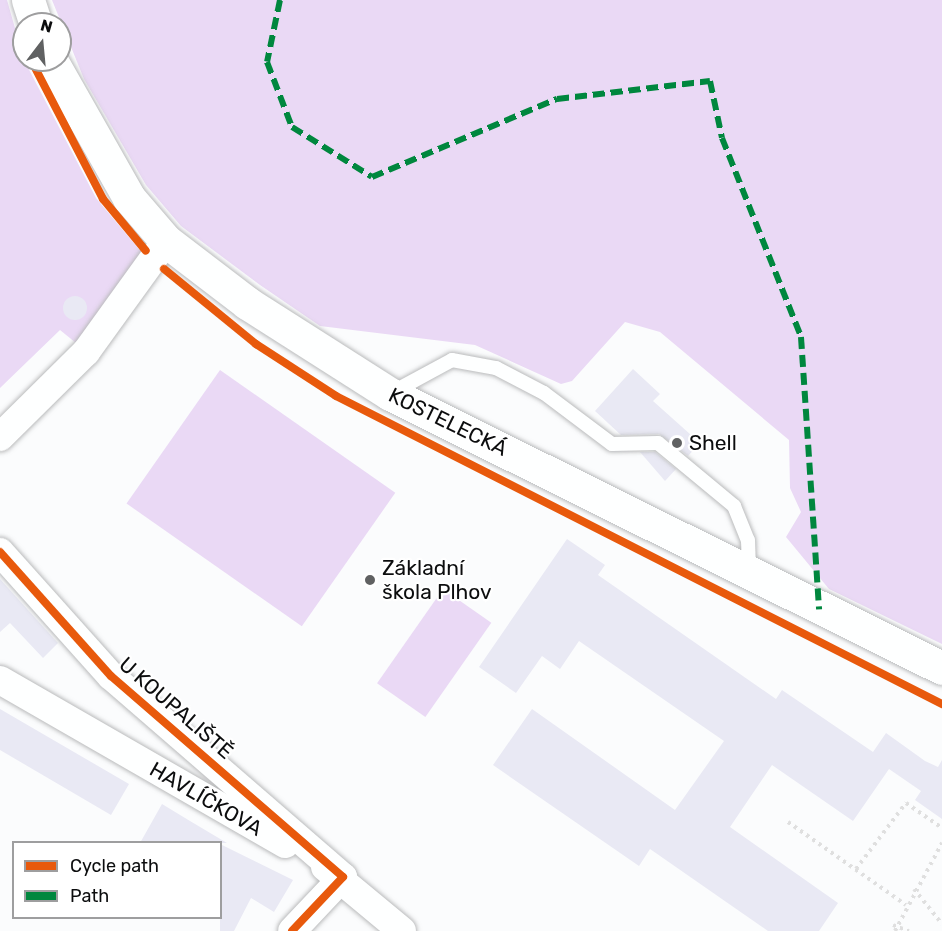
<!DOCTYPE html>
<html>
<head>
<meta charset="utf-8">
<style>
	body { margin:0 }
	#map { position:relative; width:942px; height:931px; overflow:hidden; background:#fbfcfd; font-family:Rubik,sans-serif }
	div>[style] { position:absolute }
	.green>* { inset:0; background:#ead9f5; transform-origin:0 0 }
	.building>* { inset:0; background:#e9e9f4 }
	.round { border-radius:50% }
	.path>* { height:4px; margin-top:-2px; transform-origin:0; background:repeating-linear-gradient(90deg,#dfdfdf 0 3px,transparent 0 7.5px) }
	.roads { filter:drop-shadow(0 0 2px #babbbc) drop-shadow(0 0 2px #babbbc) }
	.lane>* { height:14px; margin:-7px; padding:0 7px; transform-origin:7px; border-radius:7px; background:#feffff }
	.street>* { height:28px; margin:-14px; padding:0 14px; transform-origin:14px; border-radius:14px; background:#feffff }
	.primary>* { height:33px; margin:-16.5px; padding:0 16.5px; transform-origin:16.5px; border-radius:16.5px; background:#feffff }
	.quiet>* { height:6px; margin-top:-3px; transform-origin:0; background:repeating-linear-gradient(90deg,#00873e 0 12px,transparent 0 18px) }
	.cycleway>* { height:8px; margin:-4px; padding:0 4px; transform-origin:4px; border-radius:4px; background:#e8590c }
	.dots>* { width:16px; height:16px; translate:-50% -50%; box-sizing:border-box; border:3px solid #fff; border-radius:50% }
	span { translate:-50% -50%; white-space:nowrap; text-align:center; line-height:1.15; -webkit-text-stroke:4.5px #fff; paint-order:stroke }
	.street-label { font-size:21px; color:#0c0d0e }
	.poi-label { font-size:21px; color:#0c0d0e }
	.left { translate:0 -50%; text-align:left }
	.legend { position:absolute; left:12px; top:841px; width:210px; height:78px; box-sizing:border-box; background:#fff; border:2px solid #9e9e9f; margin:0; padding:8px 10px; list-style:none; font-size:18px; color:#0c0d0e }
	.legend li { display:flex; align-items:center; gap:12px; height:30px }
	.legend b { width:30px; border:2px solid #9e9e9f }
	.north { position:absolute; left:12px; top:12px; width:60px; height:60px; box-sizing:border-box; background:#fff; border:2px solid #9e9e9f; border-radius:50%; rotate:16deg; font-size:16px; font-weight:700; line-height:24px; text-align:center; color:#0c0d0e }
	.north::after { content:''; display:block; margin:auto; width:21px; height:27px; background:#606162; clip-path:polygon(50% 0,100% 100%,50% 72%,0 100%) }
</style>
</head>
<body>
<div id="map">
	<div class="green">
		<div style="clip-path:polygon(0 0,7px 0,24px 60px,96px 198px,143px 254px,76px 343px,60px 330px,0 388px)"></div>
		<div style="clip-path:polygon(52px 0,942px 0,942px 644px,829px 589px,786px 537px,801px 512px,790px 488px,789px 440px,660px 332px,625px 322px,572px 381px,561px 384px,475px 345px,320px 326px,260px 285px,181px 226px,146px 185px,84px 79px)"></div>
		<div style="left:220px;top:370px;width:214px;height:163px;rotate:35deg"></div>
		<div style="left:443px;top:589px;width:59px;height:115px;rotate:35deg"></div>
	</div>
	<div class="building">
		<div class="round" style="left:63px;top:296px;width:24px;height:24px"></div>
		<div style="clip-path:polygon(633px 369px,660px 394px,653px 401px,700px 443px,688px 456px,659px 434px,621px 435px,595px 411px)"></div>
		<div style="clip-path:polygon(640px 452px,655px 452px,676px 469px,665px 481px)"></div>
		<div style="clip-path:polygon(567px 539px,605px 565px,598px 575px,776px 699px,782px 690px,873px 752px,886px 733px,925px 761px,938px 767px,942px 760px,942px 819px,915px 800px,921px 791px,889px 769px,853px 821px,772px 765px,730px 827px,838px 903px,819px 931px,768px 931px,650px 849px,639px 866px,493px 765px,532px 709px,675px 810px,724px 741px,579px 641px,560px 669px,542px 656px,516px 693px,479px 667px)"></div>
		<div style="clip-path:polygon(0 579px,58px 643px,43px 658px,10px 623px,0 632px)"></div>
		<div style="clip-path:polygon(0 709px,129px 784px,111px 815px,0 750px)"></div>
		<div style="clip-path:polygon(162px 804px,190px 821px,227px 843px,140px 843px)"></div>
		<div style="clip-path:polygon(220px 844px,293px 880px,274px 912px,251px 898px,234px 931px,220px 931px)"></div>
	</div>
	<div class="path">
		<div style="left:788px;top:822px;width:144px;rotate:35.1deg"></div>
		<div style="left:856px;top:869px;width:83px;rotate:-52.9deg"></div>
		<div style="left:906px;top:803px;width:44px;rotate:34.8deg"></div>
		<div style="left:914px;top:889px;width:45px;rotate:51.3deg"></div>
		<div style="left:893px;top:925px;width:17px;rotate:21deg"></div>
		<div style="left:895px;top:931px;width:100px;rotate:-61.9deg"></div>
	</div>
	<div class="roads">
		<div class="lane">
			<div style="left:393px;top:392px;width:67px;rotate:-28.5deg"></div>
			<div style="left:452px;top:360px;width:45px;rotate:10.3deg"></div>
			<div style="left:496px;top:368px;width:54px;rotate:27.5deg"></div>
			<div style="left:544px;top:393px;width:85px;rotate:36.9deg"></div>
			<div style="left:612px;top:444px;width:46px;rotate:-1.2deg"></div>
			<div style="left:658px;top:443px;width:99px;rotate:39.7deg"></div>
			<div style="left:734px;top:506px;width:37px;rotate:68deg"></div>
			<div style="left:748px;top:540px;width:32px;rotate:88deg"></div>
		</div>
		<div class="street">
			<div style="left:0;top:437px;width:121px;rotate:-44.7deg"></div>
			<div style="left:86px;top:352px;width:137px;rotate:-54.2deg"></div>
			<div style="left:0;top:552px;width:166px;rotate:48.2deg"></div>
			<div style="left:111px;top:676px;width:307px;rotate:40.9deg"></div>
			<div style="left:343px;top:877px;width:74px;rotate:133.4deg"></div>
			<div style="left:0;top:680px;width:329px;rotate:29.9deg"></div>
			<div style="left:325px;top:867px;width:100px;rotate:39.7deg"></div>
		</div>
		<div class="primary">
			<div style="left:28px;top:0;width:25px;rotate:72deg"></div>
			<div style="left:51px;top:60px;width:159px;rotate:60.5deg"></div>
			<div style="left:129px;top:198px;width:57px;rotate:49.3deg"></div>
			<div style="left:166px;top:241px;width:102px;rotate:37.4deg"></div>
			<div style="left:247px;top:303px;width:169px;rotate:32.5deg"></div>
			<div style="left:390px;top:394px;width:616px;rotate:26.4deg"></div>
		</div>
	</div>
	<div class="quiet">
		<div style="left:280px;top:0;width:63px;rotate:101.8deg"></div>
		<div style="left:267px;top:62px;width:70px;rotate:69deg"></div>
		<div style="left:292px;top:127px;width:94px;rotate:32deg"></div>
		<div style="left:372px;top:177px;width:201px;rotate:-22.9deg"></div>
		<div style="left:557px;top:99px;width:154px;rotate:-6.7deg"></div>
		<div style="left:710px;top:81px;width:58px;rotate:78.1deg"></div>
		<div style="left:722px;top:138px;width:214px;rotate:68.3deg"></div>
		<div style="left:801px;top:337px;width:273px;rotate:86.2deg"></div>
	</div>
	<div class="cycleway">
		<div style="left:31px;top:60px;width:157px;rotate:62.6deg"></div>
		<div style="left:103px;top:199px;width:67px;rotate:50.4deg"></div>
		<div style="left:164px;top:269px;width:119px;rotate:39.2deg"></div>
		<div style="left:256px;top:344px;width:95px;rotate:33deg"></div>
		<div style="left:336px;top:396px;width:680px;rotate:26.94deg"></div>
		<div style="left:0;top:552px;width:166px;rotate:48.2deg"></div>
		<div style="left:111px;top:676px;width:307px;rotate:40.9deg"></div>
		<div style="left:343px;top:877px;width:74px;rotate:133.4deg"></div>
	</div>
	<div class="dots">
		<div style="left:677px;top:443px;background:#606162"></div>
		<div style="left:370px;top:580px;background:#606162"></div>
	</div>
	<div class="street-label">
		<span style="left:448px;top:422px;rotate:26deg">KOSTELECKÁ</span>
		<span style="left:176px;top:708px;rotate:41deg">U KOUPALIŠTĚ</span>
		<span style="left:206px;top:799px;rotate:30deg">HAVLÍČKOVA</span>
	</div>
	<div class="poi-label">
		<span class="left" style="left:689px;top:443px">Shell</span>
		<span class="left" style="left:382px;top:580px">Základní<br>škola Plhov</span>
	</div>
	<ul class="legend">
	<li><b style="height:8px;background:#e8590c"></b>Cycle path</li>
	<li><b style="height:8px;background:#00873e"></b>Path</li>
	</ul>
	<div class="north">N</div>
</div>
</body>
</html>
